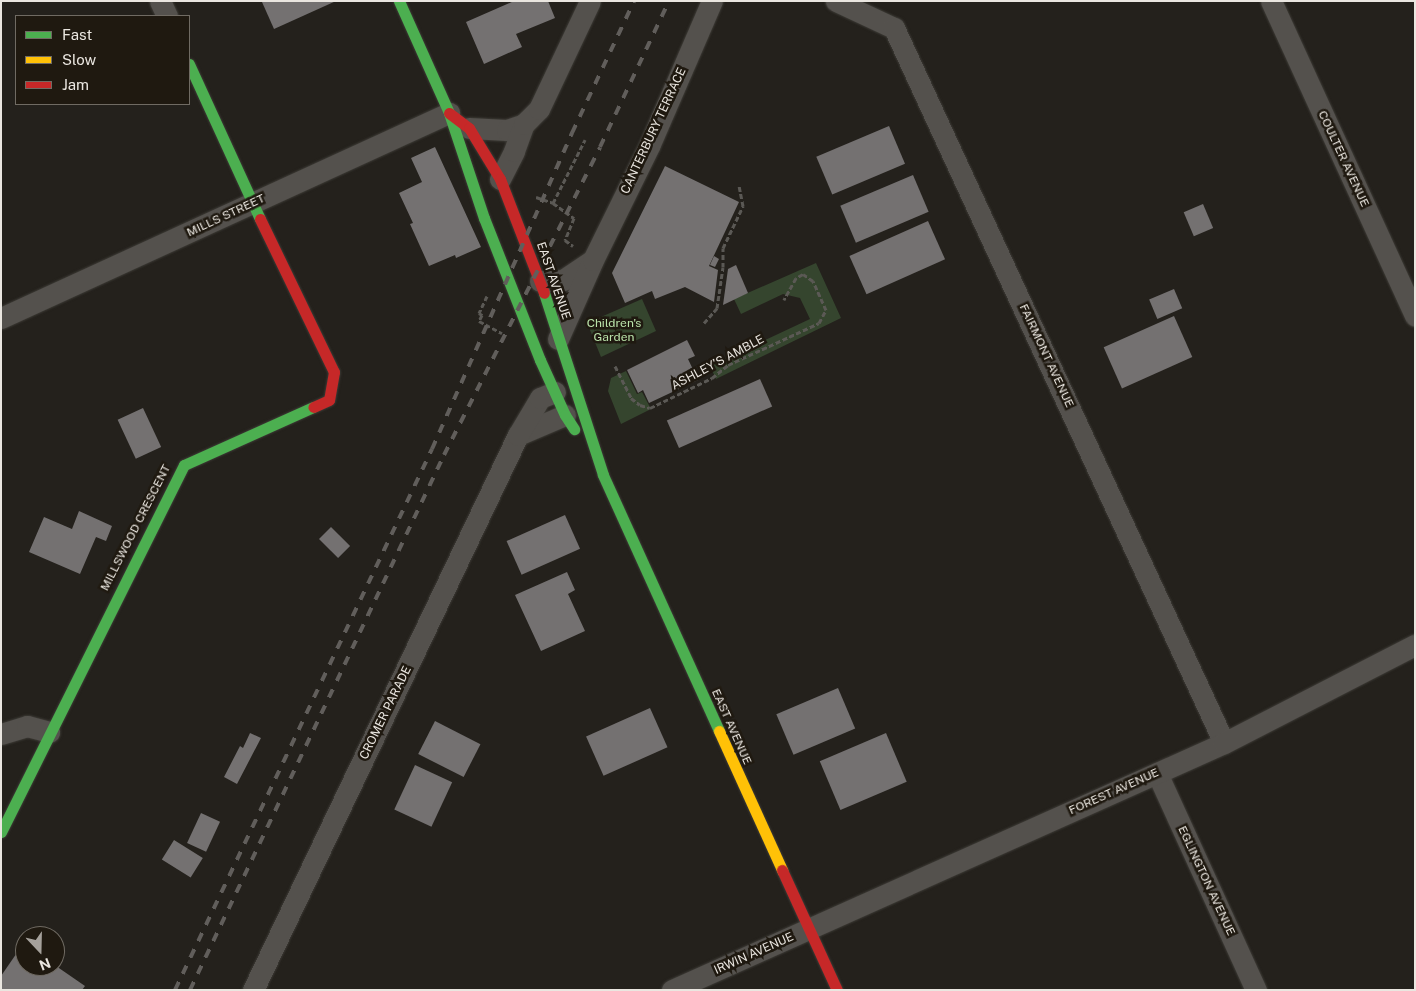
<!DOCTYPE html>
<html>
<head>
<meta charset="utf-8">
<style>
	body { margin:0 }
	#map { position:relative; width:1416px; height:991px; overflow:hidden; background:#24211c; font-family:"Public Sans",sans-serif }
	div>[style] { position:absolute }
	.green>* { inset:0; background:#35452e }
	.building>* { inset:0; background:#747171; transform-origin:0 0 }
	.path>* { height:3px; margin-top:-1.5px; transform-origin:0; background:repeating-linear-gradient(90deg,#5b5955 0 5px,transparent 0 7.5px) }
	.roads { filter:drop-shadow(0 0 1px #3d3b36) drop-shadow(0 0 1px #3d3b36) }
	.street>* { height:21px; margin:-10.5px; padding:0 10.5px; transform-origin:10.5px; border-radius:10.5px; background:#54514d }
	.fast>* { height:11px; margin:-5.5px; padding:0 5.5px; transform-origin:5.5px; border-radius:5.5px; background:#4caf50 }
	.slow>* { height:11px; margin:-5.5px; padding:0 5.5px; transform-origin:5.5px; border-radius:5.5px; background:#ffc107 }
	.jam>* { height:11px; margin:-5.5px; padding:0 5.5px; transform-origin:5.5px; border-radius:5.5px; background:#c62828 }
	.rail>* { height:4px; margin-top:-2px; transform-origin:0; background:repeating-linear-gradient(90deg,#615e5b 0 9px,transparent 0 18px) }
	span { translate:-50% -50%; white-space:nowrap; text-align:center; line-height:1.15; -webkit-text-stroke:5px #1f1910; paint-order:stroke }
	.street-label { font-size:12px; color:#eae6e0 }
	.park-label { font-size:12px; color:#bae2aa }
	.frame { position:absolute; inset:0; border:2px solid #eae6e0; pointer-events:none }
	.legend { position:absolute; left:15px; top:15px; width:175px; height:90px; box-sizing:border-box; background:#1f1910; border:1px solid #706b63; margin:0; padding:6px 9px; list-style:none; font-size:15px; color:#eae6e0 }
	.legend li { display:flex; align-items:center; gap:10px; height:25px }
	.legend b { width:25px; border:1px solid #706b63 }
	.north { position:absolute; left:15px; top:926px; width:50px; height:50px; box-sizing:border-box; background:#1f1910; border:1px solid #706b63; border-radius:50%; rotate:159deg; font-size:14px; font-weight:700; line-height:20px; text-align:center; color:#eae6e0 }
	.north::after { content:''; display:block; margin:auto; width:18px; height:22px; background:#a5a19b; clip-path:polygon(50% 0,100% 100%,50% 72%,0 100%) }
</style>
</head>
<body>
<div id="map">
	<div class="green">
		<div style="clip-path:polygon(816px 263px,841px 318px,716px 379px,710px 366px,810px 319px,800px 298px,783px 294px,741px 314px,734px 299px)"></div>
		<div style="clip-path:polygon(642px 299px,656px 331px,601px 357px,590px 330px,594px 320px)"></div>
		<div style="clip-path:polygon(626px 371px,637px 394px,642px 392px,651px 409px,621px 424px,608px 391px,611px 378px)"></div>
	</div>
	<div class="building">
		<div style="clip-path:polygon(264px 1px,336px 1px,274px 29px,262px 2px)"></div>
		<div style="clip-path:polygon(514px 1px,548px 1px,555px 18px,516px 34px,522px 47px,484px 64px,466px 22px)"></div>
		<div style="left:889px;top:126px;width:41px;height:79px;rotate:67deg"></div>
		<div style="clip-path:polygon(435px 147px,481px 247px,456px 258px,455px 255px,429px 266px,410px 224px,413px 223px,399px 193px,422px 182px,411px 158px)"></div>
		<div style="clip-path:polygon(665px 166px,739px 202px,709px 266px,718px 270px,714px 302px,685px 287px,655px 299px,652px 291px,625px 303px,612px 273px)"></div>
		<div style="left:913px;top:175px;width:40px;height:79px;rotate:67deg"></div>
		<div style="left:1203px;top:204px;width:26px;height:21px;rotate:67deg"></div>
		<div style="left:928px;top:221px;width:42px;height:86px;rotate:66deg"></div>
		<div style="clip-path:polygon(714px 256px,719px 259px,715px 267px,710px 265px)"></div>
		<div style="clip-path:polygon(736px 265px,748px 293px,723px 305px,728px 269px)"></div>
		<div style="left:1174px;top:289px;width:21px;height:27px;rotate:67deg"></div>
		<div style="left:1174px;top:316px;width:45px;height:77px;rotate:66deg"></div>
		<div style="clip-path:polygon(687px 340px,695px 356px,688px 359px,698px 380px,649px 403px,643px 390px,638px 393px,627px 370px)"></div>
		<div style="left:760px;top:379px;width:30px;height:102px;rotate:66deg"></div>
		<div style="left:143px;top:408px;width:43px;height:28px;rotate:65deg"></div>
		<div style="clip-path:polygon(79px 511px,112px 526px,106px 541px,96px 537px,80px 574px,29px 552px,44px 517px,72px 529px)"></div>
		<div style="left:565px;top:515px;width:37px;height:64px;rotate:66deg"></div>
		<div style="left:331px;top:527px;width:27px;height:17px;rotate:45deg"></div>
		<div style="clip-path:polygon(567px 572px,575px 590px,568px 594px,585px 631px,541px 651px,515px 595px)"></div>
		<div style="left:838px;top:688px;width:44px;height:67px;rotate:67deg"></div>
		<div style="left:650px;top:708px;width:43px;height:70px;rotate:66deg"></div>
		<div style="left:435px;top:721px;width:51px;height:37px;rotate:27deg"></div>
		<div style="clip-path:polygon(250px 733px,261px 738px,237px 784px,224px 777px,240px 746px,243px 748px)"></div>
		<div style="left:886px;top:733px;width:53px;height:72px;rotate:67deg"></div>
		<div style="left:415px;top:765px;width:41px;height:49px;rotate:25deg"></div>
		<div style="left:201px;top:813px;width:21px;height:33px;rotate:25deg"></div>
		<div style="left:174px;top:840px;width:34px;height:23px;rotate:32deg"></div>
		<div style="clip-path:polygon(23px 944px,25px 966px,56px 966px,85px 986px,82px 990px,1px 990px,1px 976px)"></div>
	</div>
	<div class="path">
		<div style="left:536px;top:197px;width:18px;rotate:19deg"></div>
		<div style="left:553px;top:203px;width:26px;rotate:36deg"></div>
		<div style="left:574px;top:218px;width:24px;rotate:112deg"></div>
		<div style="left:565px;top:240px;width:10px;rotate:37deg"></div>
		<div style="left:553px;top:203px;width:71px;rotate:-63.1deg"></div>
		<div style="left:487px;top:296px;width:19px;rotate:115deg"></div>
		<div style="left:479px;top:313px;width:4px;rotate:34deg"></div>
		<div style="left:482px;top:315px;width:7px;rotate:117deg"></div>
		<div style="left:479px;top:321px;width:26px;rotate:28deg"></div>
		<div style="left:704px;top:323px;width:20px;rotate:-49deg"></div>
		<div style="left:717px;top:308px;width:41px;rotate:-81.7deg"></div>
		<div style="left:723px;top:267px;width:19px;rotate:-90deg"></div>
		<div style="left:723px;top:248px;width:47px;rotate:-64.5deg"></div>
		<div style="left:743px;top:206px;width:20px;rotate:-101deg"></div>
		<div style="left:615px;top:366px;width:36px;rotate:63deg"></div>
		<div style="left:631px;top:398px;width:11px;rotate:38deg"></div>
		<div style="left:640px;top:405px;width:10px;rotate:17deg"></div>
		<div style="left:650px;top:408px;width:69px;rotate:-25.8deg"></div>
		<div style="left:712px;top:378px;width:21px;rotate:-39deg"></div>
		<div style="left:728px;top:365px;width:100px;rotate:-24.8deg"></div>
		<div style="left:819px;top:323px;width:15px;rotate:-62deg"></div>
		<div style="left:826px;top:310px;width:32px;rotate:-114deg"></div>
		<div style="left:813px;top:281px;width:12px;rotate:-145deg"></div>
		<div style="left:803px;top:274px;width:8px;rotate:150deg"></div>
		<div style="left:796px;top:278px;width:25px;rotate:119deg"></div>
	</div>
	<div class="roads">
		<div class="street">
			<div style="left:160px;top:1px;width:17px;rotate:65deg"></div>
			<div style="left:836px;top:1px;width:64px;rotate:25deg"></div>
			<div style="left:894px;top:28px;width:787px;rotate:65.22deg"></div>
			<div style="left:1271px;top:1px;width:346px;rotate:65.4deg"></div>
			<div style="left:469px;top:128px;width:38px;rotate:3deg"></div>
			<div style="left:507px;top:130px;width:18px;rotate:-19deg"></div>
			<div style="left:500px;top:179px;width:31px;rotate:-63deg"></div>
			<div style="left:514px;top:151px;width:29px;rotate:-70deg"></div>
			<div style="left:524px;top:124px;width:21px;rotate:-45deg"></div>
			<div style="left:539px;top:109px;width:119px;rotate:-64.7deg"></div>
			<div style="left:540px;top:281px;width:23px;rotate:-2deg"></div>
			<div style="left:563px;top:280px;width:36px;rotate:-34deg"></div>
			<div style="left:1px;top:318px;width:493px;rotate:-24.6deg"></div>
			<div style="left:558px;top:339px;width:86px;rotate:-66.1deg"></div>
			<div style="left:593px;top:260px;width:129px;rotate:-63.8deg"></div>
			<div style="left:650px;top:144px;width:156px;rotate:-66.6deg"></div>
			<div style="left:518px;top:435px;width:51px;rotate:-23.1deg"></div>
			<div style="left:1px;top:734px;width:27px;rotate:-17deg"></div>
			<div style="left:27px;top:726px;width:23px;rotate:15deg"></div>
			<div style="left:1157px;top:773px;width:239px;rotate:65.5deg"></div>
			<div style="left:253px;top:990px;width:615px;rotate:-64.48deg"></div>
			<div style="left:518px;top:435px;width:43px;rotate:-59.3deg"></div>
			<div style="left:540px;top:398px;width:16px;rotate:-22deg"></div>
			<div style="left:672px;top:990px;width:605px;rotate:-24.11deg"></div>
			<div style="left:1224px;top:743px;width:215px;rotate:-27.2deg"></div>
		</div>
		<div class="fast">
			<div style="left:399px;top:1px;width:123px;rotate:65.9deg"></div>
			<div style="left:449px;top:113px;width:111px;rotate:71.6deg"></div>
			<div style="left:484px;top:218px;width:153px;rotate:68.5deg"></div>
			<div style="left:540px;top:360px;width:60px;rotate:65.6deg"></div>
			<div style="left:565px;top:415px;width:17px;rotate:57deg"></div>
			<div style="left:189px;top:64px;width:170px;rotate:65.4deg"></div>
			<div style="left:544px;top:293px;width:191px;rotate:72deg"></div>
			<div style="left:603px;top:475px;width:281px;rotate:65.6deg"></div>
			<div style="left:1px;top:832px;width:410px;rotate:-63.5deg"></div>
			<div style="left:184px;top:465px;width:141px;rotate:-24.2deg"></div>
		</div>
		<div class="slow">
			<div style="left:719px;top:731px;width:153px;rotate:65.6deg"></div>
		</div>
		<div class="jam">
			<div style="left:449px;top:113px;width:25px;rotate:37deg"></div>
			<div style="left:469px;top:128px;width:60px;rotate:58.7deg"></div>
			<div style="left:500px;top:179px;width:122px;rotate:68.9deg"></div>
			<div style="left:260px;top:219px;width:170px;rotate:64.2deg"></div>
			<div style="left:334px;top:372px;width:28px;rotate:100deg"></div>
			<div style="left:329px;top:400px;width:17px;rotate:156deg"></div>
			<div style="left:782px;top:870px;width:132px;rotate:65.4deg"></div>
		</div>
	</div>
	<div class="rail">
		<div style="left:175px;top:990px;width:599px;rotate:-64.59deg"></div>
		<div style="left:432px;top:449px;width:346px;rotate:-66.1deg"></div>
		<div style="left:572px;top:133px;width:146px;rotate:-64.8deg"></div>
		<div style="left:190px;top:990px;width:592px;rotate:-64.6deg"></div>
		<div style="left:444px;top:455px;width:345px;rotate:-63.1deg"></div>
		<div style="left:600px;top:147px;width:161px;rotate:-64.7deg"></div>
	</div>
	<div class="street-label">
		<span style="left:654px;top:131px;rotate:-65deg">CANTERBURY TERRACE</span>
		<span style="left:1343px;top:159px;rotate:65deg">COULTER AVENUE</span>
		<span style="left:226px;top:216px;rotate:-25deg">MILLS STREET</span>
		<span style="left:553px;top:281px;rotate:71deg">EAST AVENUE</span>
		<span style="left:1046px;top:356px;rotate:65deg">FAIRMONT AVENUE</span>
		<span style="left:718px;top:363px;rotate:-28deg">ASHLEY’S AMBLE</span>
		<span style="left:136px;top:528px;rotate:-63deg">MILLSWOOD CRESCENT</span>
		<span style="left:386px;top:713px;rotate:-64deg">CROMER PARADE</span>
		<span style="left:731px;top:727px;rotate:66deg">EAST AVENUE</span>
		<span style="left:1114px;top:792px;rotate:-24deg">FOREST AVENUE</span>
		<span style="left:1206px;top:881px;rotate:65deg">EGLINGTON AVENUE</span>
		<span style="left:754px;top:954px;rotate:-24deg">IRWIN AVENUE</span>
	</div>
	<div class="park-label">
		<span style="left:614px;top:331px">Children's<br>Garden</span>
	</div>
	<div class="frame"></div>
	<ul class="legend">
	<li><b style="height:6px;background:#4caf50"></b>Fast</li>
	<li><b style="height:6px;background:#ffc107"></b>Slow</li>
	<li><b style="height:6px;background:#c62828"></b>Jam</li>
	</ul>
	<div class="north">N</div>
</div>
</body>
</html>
